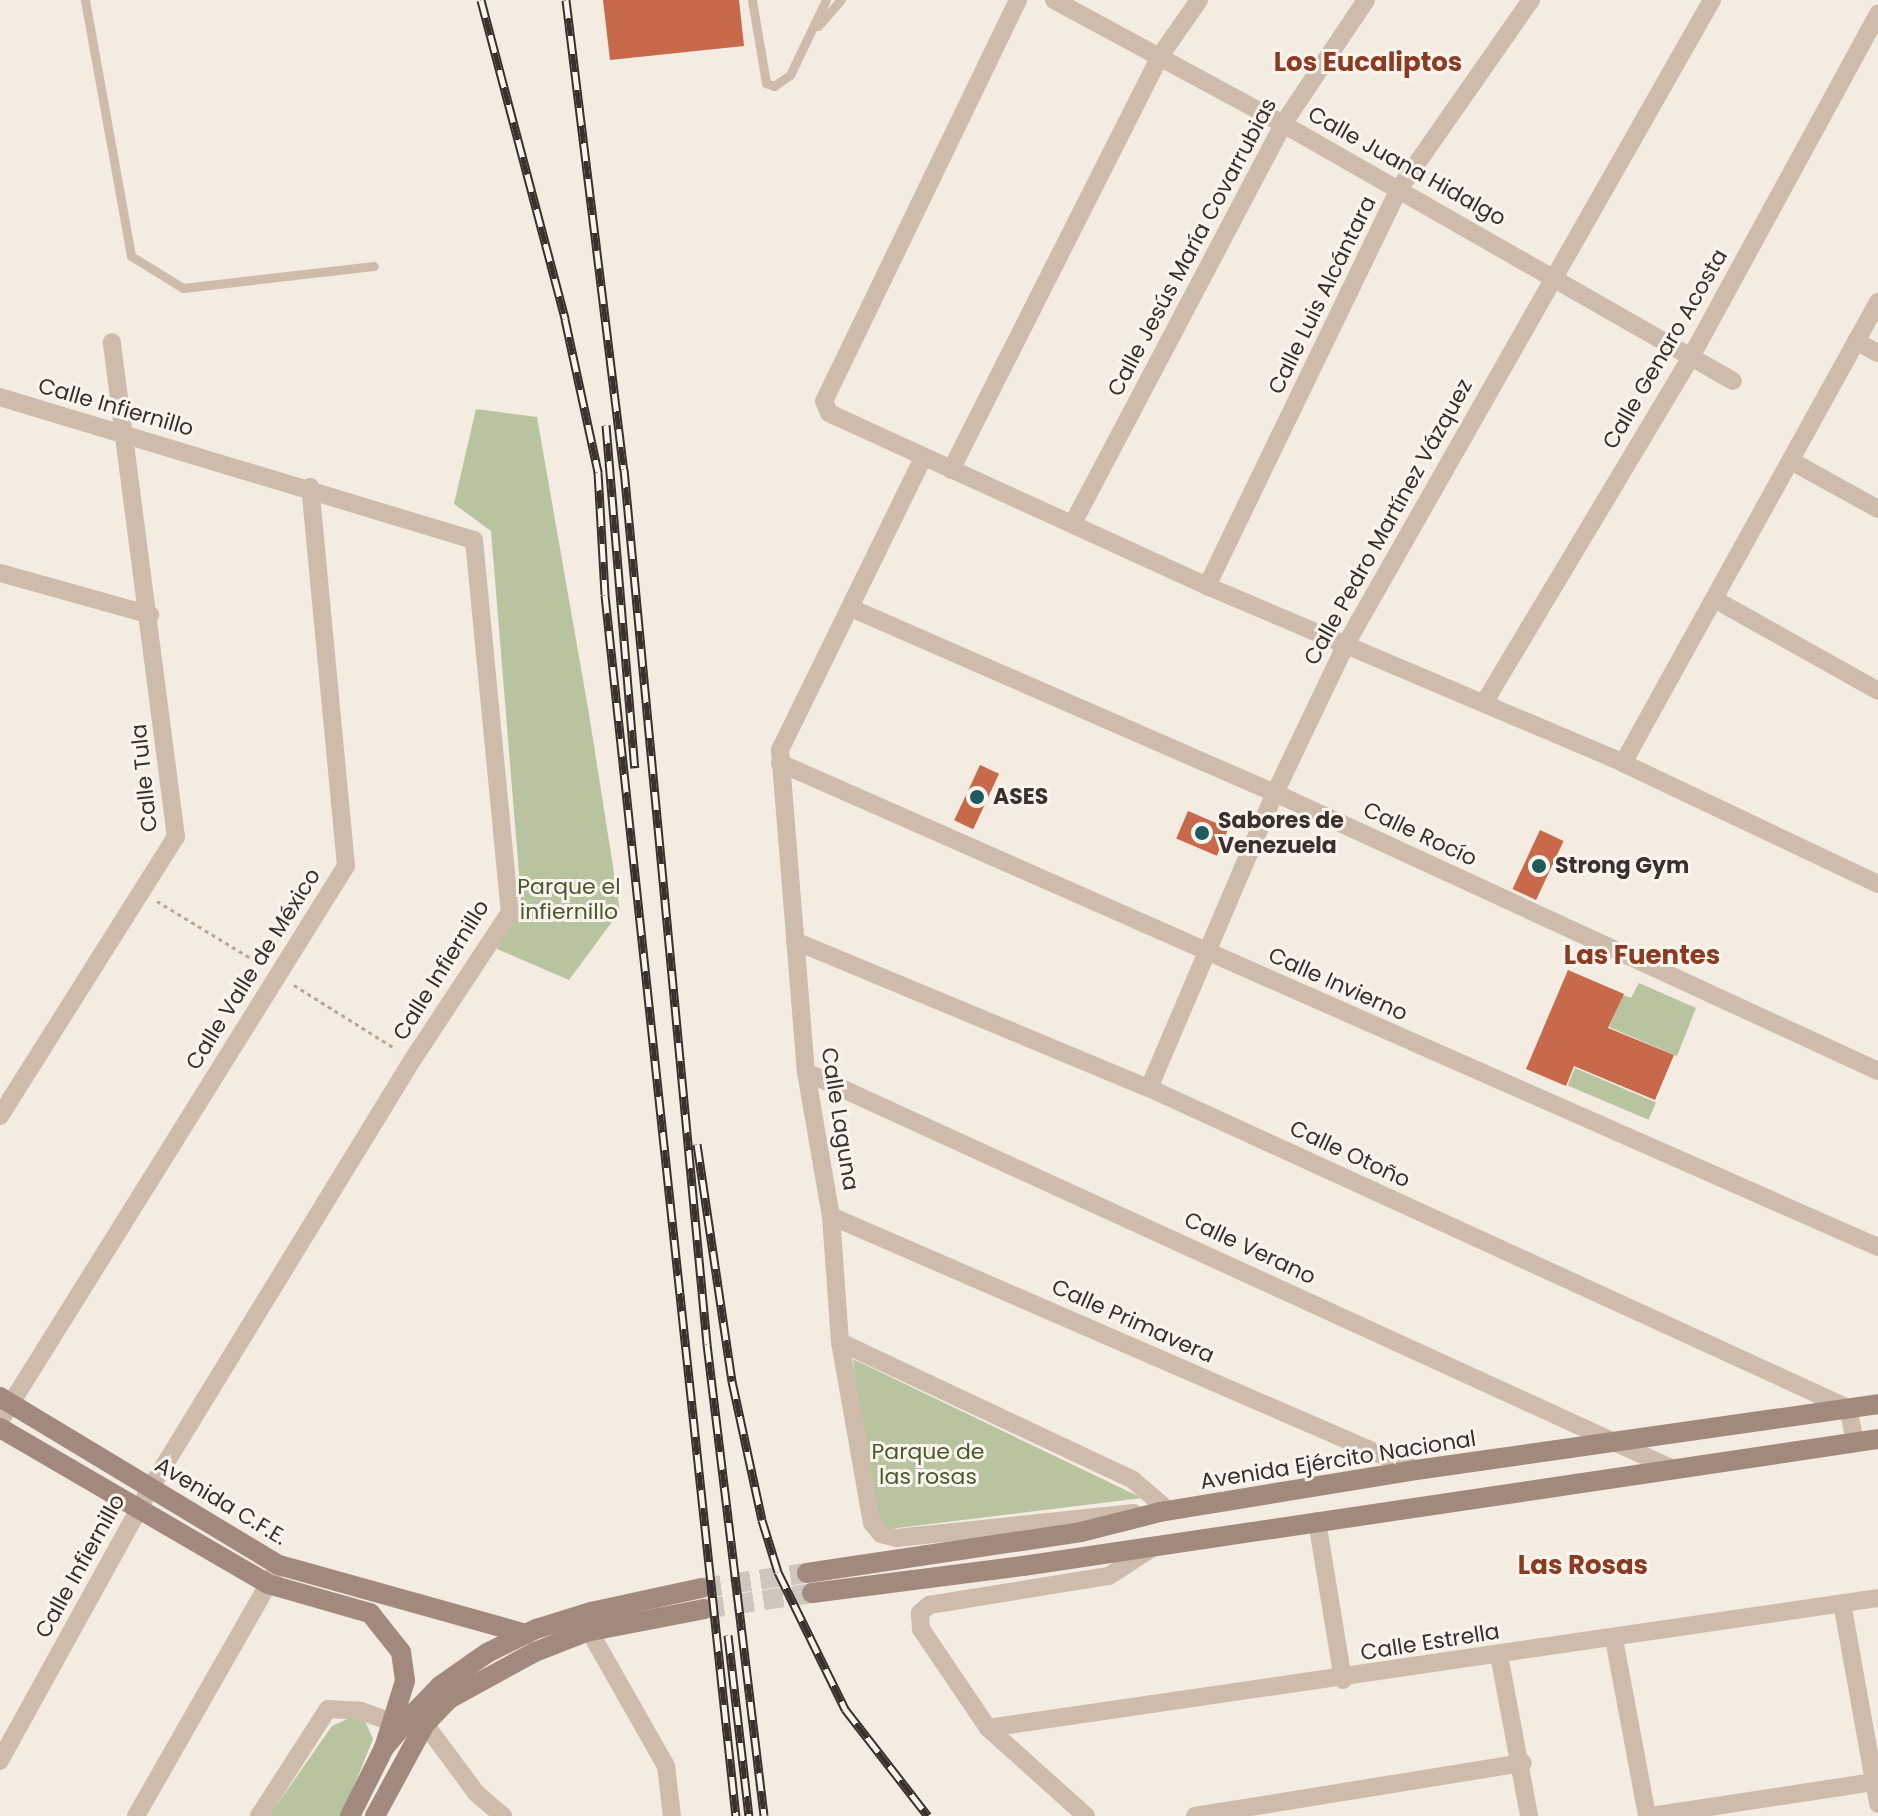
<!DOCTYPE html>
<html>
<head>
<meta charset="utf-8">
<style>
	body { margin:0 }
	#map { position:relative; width:1878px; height:1816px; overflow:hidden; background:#f4ebe1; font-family:Poppins,sans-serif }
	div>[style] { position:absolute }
	.green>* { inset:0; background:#b8c4a0; transform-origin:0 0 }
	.building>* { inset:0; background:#c8694b; transform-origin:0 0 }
	.secondary-tunnel>* { height:20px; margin-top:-10px; transform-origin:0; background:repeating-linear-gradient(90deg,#cfc6bd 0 20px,transparent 0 30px) }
	.path>* { height:3px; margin-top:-1.5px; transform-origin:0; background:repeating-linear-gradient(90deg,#b9a596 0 4px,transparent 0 8px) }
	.lane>* { height:9px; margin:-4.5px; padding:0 4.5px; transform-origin:4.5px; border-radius:4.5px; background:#cdbbac }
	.street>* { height:18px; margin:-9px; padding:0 9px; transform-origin:9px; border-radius:9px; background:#cdbbac }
	.secondary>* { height:20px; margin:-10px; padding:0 10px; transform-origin:10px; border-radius:10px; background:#a18a7d }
	.rail>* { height:9px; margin-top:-4.5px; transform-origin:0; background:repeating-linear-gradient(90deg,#fbf5ee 0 18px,#3b302b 0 36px); box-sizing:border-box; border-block:2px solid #3b302b }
	.dots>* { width:22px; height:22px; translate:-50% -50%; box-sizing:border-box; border:4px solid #fbf5ee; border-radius:50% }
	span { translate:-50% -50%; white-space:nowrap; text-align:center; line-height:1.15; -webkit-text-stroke:6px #fbf5ee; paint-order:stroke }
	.street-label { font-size:22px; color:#3b302b }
	.poi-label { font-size:22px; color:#3b302b; font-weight:700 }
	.left { translate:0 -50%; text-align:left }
	.park-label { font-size:22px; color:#4a5a2e }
	.quarter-label { font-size:26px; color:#8c3b22; font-weight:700 }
</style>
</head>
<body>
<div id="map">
	<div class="green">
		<div style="clip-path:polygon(476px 409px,537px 417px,589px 714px,620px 911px,569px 980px,497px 949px,521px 898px,491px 531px,454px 504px)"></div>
		<div style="clip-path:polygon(1639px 983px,1696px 1008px,1677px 1056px,1609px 1027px,1623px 995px,1631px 998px)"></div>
		<div style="left:1575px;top:1068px;width:88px;height:19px;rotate:23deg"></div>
		<div style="clip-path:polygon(853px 1359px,1142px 1498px,881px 1530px,862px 1448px)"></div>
		<div style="clip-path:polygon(352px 1717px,365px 1721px,373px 1739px,342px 1816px,269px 1816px,332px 1726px)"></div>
	</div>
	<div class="building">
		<div style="clip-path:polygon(603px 0,739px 0,744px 46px,610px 60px)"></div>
		<div style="left:980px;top:765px;width:21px;height:61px;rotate:25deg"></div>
		<div style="left:1188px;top:811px;width:44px;height:30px;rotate:23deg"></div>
		<div style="left:1540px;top:830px;width:26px;height:65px;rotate:25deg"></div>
		<div style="clip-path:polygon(1568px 970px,1624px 994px,1608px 1028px,1674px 1055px,1655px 1100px,1574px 1066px,1566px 1086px,1526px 1069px)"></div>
	</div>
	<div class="secondary-tunnel">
		<div style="left:701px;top:1588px;width:107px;rotate:-8.1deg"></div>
		<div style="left:704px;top:1609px;width:109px;rotate:-8.4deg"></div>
	</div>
	<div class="path">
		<div style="left:157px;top:901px;width:125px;rotate:31.3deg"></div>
		<div style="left:294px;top:985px;width:120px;rotate:32.1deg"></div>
	</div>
	<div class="lane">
		<div style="left:85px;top:0;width:260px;rotate:79.8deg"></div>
		<div style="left:131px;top:256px;width:61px;rotate:31.6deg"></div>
		<div style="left:183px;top:288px;width:192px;rotate:-6.6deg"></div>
		<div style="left:752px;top:0;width:84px;rotate:80.4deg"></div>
		<div style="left:766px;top:83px;width:9px;rotate:21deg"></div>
		<div style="left:774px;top:86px;width:19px;rotate:-35deg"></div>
		<div style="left:790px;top:75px;width:83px;rotate:-64.4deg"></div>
		<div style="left:818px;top:26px;width:35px;rotate:-49deg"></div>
	</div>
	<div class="street">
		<div style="left:1018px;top:0;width:445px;rotate:115.8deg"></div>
		<div style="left:824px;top:401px;width:13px;rotate:67deg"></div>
		<div style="left:829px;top:413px;width:416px;rotate:24.6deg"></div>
		<div style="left:1207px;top:586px;width:452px;rotate:23deg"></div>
		<div style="left:1623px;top:763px;width:282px;rotate:25.4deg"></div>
		<div style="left:1054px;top:0;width:260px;rotate:28.4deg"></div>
		<div style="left:1283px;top:124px;width:518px;rotate:29.73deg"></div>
		<div style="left:1856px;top:341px;width:25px;rotate:29deg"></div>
		<div style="left:0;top:397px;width:495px;rotate:16.8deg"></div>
		<div style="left:474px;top:540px;width:374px;rotate:84.5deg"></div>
		<div style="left:510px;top:912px;width:176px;rotate:123.4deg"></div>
		<div style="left:413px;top:1059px;width:502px;rotate:121.47deg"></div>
		<div style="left:151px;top:1487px;width:313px;rotate:118.9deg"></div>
		<div style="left:923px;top:458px;width:325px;rotate:116.1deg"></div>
		<div style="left:780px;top:750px;width:323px;rotate:85.4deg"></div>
		<div style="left:806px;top:1072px;width:146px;rotate:80.2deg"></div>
		<div style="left:831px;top:1216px;width:126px;rotate:85.9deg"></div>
		<div style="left:840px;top:1342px;width:184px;rotate:80deg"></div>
		<div style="left:872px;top:1523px;width:14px;rotate:51deg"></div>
		<div style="left:881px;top:1534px;width:16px;rotate:15deg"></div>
		<div style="left:896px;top:1538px;width:239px;rotate:-6deg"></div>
		<div style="left:1793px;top:462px;width:97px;rotate:28.9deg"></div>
		<div style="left:951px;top:470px;width:464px;rotate:-63.2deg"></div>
		<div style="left:1160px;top:56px;width:68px;rotate:-55.1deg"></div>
		<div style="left:1073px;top:523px;width:451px;rotate:-62.2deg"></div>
		<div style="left:1283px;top:124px;width:149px;rotate:-56.2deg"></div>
		<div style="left:0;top:573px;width:156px;rotate:15.6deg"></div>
		<div style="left:1207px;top:586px;width:441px;rotate:-64.2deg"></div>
		<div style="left:1399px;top:189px;width:231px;rotate:-55.1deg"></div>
		<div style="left:1716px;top:600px;width:186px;rotate:29.3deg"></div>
		<div style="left:851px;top:608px;width:463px;rotate:23.6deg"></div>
		<div style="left:1275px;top:793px;width:664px;rotate:24.75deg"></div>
		<div style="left:1484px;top:703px;width:403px;rotate:-59.1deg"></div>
		<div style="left:1691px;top:357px;width:391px;rotate:-61.4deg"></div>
		<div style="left:780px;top:763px;width:1200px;rotate:23.79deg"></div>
		<div style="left:1623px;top:763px;width:527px;rotate:-61.05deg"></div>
		<div style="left:795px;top:941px;width:383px;rotate:22.6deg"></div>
		<div style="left:1149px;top:1088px;width:769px;rotate:24.6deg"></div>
		<div style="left:1848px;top:1408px;width:35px;rotate:78deg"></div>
		<div style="left:806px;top:1072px;width:954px;rotate:24.6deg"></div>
		<div style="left:1149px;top:1088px;width:321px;rotate:-66.9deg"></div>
		<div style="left:1275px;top:793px;width:165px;rotate:-64.5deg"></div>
		<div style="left:1346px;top:644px;width:741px;rotate:-60.39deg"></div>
		<div style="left:0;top:1116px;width:330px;rotate:-57.8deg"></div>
		<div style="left:176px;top:837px;width:499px;rotate:-97.4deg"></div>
		<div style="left:831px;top:1216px;width:638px;rotate:23.47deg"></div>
		<div style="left:840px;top:1342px;width:324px;rotate:25.2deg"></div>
		<div style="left:1133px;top:1480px;width:48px;rotate:40.7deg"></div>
		<div style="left:0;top:1421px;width:654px;rotate:-58.06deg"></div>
		<div style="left:346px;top:866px;width:381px;rotate:-95.4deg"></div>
		<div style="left:1317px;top:1521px;width:161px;rotate:80.7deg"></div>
		<div style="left:1842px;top:1603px;width:204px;rotate:79.8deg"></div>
		<div style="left:1614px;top:1639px;width:180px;rotate:79.4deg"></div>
		<div style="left:595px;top:1641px;width:144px;rotate:60.4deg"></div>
		<div style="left:666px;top:1766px;width:50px;rotate:83.2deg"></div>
		<div style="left:1499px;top:1655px;width:164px;rotate:79.4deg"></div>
		<div style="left:425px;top:1724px;width:87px;rotate:53.4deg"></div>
		<div style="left:477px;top:1794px;width:34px;rotate:40deg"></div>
		<div style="left:988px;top:1728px;width:899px;rotate:-8.31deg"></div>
		<div style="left:136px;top:1816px;width:279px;rotate:-60.3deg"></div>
		<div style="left:259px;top:1816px;width:127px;rotate:-57.2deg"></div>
		<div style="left:328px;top:1709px;width:33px;rotate:3deg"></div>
		<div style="left:361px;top:1711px;width:33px;rotate:20deg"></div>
		<div style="left:1086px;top:1816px;width:132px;rotate:-138.1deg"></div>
		<div style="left:988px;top:1728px;width:120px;rotate:-124.1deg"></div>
		<div style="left:921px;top:1629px;width:16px;rotate:-94deg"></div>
		<div style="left:920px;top:1613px;width:12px;rotate:-42deg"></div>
		<div style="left:929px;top:1605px;width:182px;rotate:-9.2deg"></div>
		<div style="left:1109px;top:1576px;width:51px;rotate:-33.1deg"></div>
		<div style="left:1195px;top:1816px;width:332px;rotate:-9.2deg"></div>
		<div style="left:1651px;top:1816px;width:226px;rotate:-8.7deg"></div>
	</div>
	<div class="secondary">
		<div style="left:0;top:1397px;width:326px;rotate:31.1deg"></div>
		<div style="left:279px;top:1565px;width:256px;rotate:15.6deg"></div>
		<div style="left:0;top:1428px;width:310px;rotate:30.2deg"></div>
		<div style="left:268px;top:1584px;width:106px;rotate:15.9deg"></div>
		<div style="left:370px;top:1613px;width:50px;rotate:51.5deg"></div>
		<div style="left:401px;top:1652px;width:29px;rotate:82deg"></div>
		<div style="left:405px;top:1681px;width:70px;rotate:107.4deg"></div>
		<div style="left:807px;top:1573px;width:277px;rotate:-8.5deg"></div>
		<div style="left:1081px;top:1532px;width:81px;rotate:-14.2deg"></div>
		<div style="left:1160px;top:1512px;width:259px;rotate:-9.3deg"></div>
		<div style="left:1416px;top:1470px;width:467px;rotate:-8.1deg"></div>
		<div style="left:812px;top:1593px;width:213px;rotate:-7.3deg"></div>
		<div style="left:1023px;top:1566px;width:864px;rotate:-8.45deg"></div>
		<div style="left:350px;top:1816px;width:76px;rotate:-63.4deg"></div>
		<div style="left:384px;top:1748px;width:39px;rotate:-50deg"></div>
		<div style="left:409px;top:1718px;width:45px;rotate:-45.9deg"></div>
		<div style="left:440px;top:1686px;width:57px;rotate:-35.1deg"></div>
		<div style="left:487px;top:1653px;width:55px;rotate:-26.1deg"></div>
		<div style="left:536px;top:1629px;width:58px;rotate:-17.2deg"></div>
		<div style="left:591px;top:1612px;width:113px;rotate:-12.3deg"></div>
		<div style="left:375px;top:1816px;width:105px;rotate:-61.5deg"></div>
		<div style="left:425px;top:1724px;width:35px;rotate:-46deg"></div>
		<div style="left:449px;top:1699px;width:98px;rotate:-28.7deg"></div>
		<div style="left:535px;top:1652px;width:55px;rotate:-21.4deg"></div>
		<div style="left:586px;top:1632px;width:120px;rotate:-11deg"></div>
	</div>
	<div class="rail">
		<div style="left:481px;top:0;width:330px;rotate:75.2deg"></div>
		<div style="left:565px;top:319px;width:157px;rotate:77.8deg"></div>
		<div style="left:598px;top:472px;width:123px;rotate:86.7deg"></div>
		<div style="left:605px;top:595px;width:1228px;rotate:83.88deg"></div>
		<div style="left:566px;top:0;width:473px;rotate:83deg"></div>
		<div style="left:624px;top:469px;width:879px;rotate:84.58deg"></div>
		<div style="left:707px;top:1344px;width:475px;rotate:83.1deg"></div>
		<div style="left:606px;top:425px;width:344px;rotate:85.2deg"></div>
		<div style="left:697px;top:1144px;width:240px;rotate:81.6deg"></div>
		<div style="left:732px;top:1381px;width:142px;rotate:77.8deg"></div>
		<div style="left:762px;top:1520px;width:54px;rotate:72.9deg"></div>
		<div style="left:778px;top:1572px;width:153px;rotate:63.9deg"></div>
		<div style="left:845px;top:1709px;width:135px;rotate:52.2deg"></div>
		<div style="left:728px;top:1635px;width:182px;rotate:83.4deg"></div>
	</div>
	<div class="dots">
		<div style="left:977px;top:797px;background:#1f5a5e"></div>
		<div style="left:1202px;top:833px;background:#1f5a5e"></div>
		<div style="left:1539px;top:866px;background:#1f5a5e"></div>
	</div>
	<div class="street-label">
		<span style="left:1407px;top:166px;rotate:29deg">Calle Juana Hidalgo</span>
		<span style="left:1192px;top:247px;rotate:-62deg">Calle Jesús María Covarrubias</span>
		<span style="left:1322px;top:295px;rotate:-64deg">Calle Luis Alcántara</span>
		<span style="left:1665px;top:349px;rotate:-60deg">Calle Genaro Acosta</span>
		<span style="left:116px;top:407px;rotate:16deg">Calle Infiernillo</span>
		<span style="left:1388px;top:522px;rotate:-61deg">Calle Pedro Martínez Vázquez</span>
		<span style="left:144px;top:778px;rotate:-96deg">Calle Tula</span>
		<span style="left:1420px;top:834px;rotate:25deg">Calle Rocío</span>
		<span style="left:253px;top:969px;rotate:-58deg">Calle Valle de México</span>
		<span style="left:441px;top:970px;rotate:-58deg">Calle Infiernillo</span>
		<span style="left:1338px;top:984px;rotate:24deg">Calle Invierno</span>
		<span style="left:840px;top:1119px;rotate:81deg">Calle Laguna</span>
		<span style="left:1350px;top:1154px;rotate:25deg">Calle Otoño</span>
		<span style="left:1250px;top:1248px;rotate:25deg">Calle Verano</span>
		<span style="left:1133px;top:1321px;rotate:24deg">Calle Primavera</span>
		<span style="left:1338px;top:1460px;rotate:-9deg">Avenida Ejército Nacional</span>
		<span style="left:221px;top:1501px;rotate:31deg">Avenida C.F.E.</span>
		<span style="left:80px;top:1566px;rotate:-61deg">Calle Infiernillo</span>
		<span style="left:1430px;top:1642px;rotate:-9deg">Calle Estrella</span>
	</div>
	<div class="poi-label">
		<span class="left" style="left:993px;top:797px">ASES</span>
		<span class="left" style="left:1218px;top:833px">Sabores de<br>Venezuela</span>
		<span class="left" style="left:1555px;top:866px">Strong Gym</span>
	</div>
	<div class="park-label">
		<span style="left:569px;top:899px">Parque el<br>infiernillo</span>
		<span style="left:928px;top:1464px">Parque de<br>las rosas</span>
	</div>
	<div class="quarter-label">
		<span style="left:1368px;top:63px">Los Eucaliptos</span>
		<span style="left:1642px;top:956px">Las Fuentes</span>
		<span style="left:1583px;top:1566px">Las Rosas</span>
	</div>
</div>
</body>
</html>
